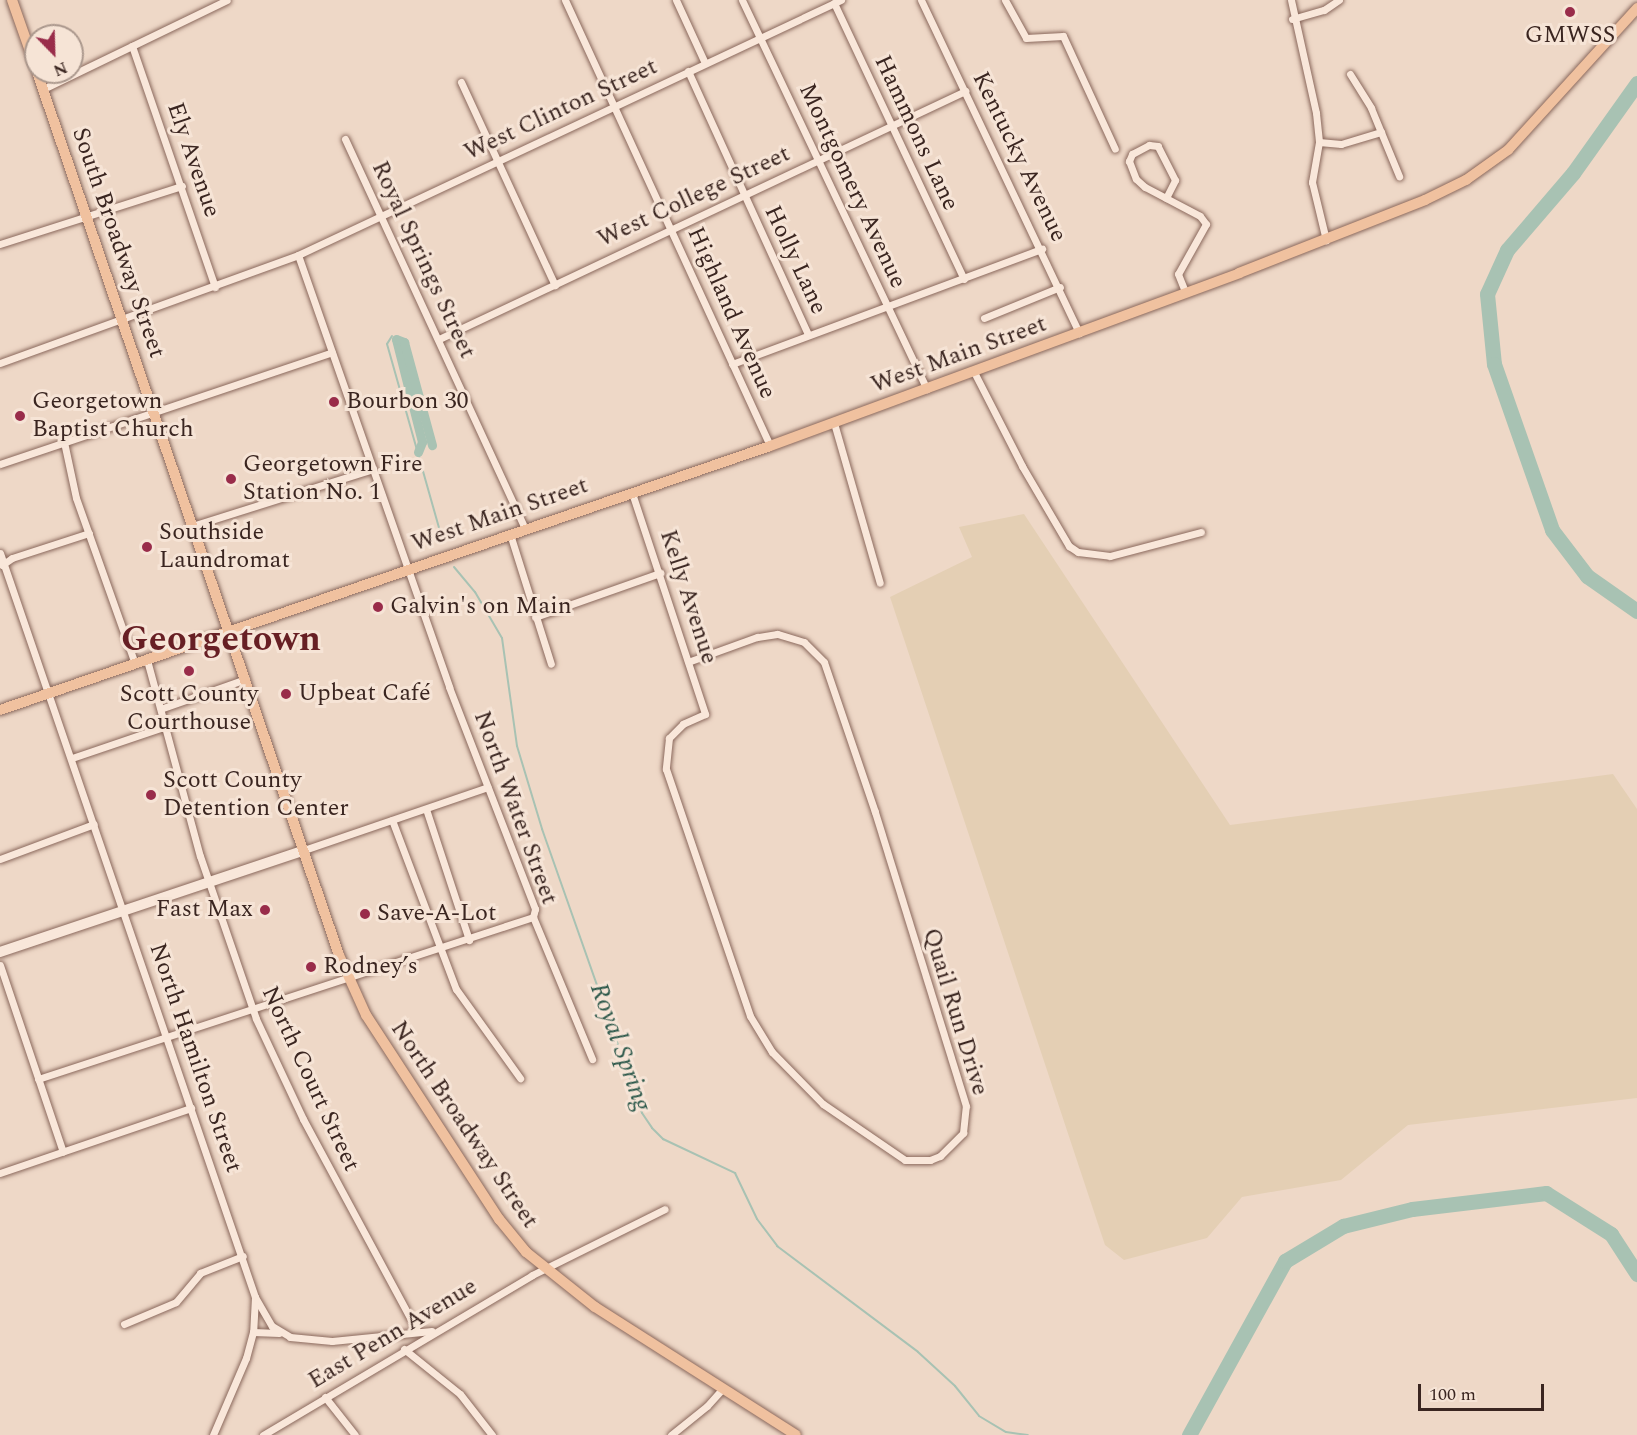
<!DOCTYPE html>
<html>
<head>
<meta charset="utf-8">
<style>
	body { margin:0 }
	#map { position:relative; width:1637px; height:1435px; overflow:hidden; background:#eed8c7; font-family:Spectral,serif }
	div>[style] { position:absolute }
	.farmland>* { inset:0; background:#e4cfb4 }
	.stream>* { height:2px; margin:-1px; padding:0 1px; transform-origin:1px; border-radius:1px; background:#a8c2b3 }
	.canal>* { height:9px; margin:-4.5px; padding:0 4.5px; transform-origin:4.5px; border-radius:4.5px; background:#a8c2b3 }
	.river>* { height:15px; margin:-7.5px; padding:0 7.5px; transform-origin:7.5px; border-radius:7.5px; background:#a8c2b3 }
	.roads { filter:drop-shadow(0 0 2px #8a685c) drop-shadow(0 0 2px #8a685c) }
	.street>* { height:7px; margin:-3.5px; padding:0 3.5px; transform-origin:3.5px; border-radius:3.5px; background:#f9e7da }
	.secondary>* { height:10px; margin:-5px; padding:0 5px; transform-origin:5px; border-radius:5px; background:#f9e7da }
	.primary>* { height:10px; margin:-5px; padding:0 5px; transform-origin:5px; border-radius:5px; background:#f0c19f }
	.dots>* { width:16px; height:16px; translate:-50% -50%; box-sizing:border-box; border:3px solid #f6e4d6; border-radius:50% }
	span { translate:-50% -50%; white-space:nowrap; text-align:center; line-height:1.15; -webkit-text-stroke:6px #f6e4d6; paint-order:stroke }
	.poi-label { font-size:24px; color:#3a2520 }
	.left { translate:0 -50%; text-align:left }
	.right { translate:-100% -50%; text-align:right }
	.street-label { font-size:24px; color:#3a2520 }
	.water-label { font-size:26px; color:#2f5a4c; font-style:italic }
	.town-label { font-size:36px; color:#671f24; font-weight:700 }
	.north { position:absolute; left:24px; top:24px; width:60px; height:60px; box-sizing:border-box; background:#f6e4d6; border:2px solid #ab988d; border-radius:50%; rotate:157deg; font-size:16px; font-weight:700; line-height:24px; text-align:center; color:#3a2520 }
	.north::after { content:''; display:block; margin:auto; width:21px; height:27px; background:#992c4a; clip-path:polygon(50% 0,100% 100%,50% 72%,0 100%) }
	.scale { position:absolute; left:1418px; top:1384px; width:126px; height:27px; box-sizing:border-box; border:3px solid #3a2520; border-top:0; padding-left:8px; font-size:18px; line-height:21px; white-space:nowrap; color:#3a2520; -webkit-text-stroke:4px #f6e4d6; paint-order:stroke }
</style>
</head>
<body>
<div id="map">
	<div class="farmland">
		<div style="clip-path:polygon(1024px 514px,1230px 825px,1613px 774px,1637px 809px,1637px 1098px,1408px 1125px,1341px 1180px,1242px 1197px,1207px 1238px,1124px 1260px,1105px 1245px,890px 597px,972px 557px,959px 527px)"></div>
	</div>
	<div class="stream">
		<div style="left:392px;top:336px;width:9px;rotate:122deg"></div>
		<div style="left:387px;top:344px;width:206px;rotate:74.2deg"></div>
		<div style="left:454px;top:567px;width:33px;rotate:50deg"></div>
		<div style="left:475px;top:592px;width:53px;rotate:59.6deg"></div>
		<div style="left:502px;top:638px;width:109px;rotate:82.1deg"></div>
		<div style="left:517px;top:746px;width:87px;rotate:73.2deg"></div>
		<div style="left:542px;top:829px;width:301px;rotate:70.6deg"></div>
		<div style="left:642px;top:1113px;width:18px;rotate:56deg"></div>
		<div style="left:652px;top:1128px;width:16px;rotate:45deg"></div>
		<div style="left:663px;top:1139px;width:80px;rotate:25.3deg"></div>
		<div style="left:735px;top:1173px;width:51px;rotate:64.4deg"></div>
		<div style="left:757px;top:1219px;width:34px;rotate:53deg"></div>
		<div style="left:777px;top:1246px;width:176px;rotate:36.9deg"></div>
		<div style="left:918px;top:1352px;width:50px;rotate:42.6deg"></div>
		<div style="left:955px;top:1386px;width:38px;rotate:51deg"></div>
		<div style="left:979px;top:1416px;width:31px;rotate:31deg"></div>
		<div style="left:1006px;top:1432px;width:22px;rotate:8deg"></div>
	</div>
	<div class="canal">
		<div style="left:418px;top:452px;width:11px;rotate:-68deg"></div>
		<div style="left:422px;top:442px;width:106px;rotate:-104.2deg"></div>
		<div style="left:396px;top:339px;width:9px;rotate:21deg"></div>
		<div style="left:404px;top:342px;width:107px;rotate:74.8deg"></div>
	</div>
	<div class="river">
		<div style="left:1637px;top:83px;width:110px;rotate:125.4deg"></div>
		<div style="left:1573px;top:173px;width:101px;rotate:130.6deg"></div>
		<div style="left:1507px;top:250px;width:48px;rotate:114.4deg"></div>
		<div style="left:1487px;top:294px;width:70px;rotate:84.3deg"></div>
		<div style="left:1494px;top:364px;width:176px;rotate:70.7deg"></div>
		<div style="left:1552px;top:530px;width:58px;rotate:52.7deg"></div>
		<div style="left:1587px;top:576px;width:61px;rotate:35deg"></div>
		<div style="left:1189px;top:1435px;width:199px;rotate:-61.1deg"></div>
		<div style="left:1285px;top:1261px;width:68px;rotate:-31.1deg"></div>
		<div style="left:1343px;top:1226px;width:71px;rotate:-13.8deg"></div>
		<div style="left:1412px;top:1209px;width:135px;rotate:-6.8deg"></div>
		<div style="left:1546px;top:1193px;width:77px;rotate:32.2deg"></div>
		<div style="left:1611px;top:1234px;width:48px;rotate:57deg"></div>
	</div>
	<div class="roads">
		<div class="street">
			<div style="left:565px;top:0;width:491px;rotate:65.3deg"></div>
			<div style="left:676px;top:0;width:69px;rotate:65.3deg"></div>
			<div style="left:742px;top:0;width:431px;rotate:64.6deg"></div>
			<div style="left:921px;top:0;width:369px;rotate:64.6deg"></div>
			<div style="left:1005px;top:0;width:43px;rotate:61.1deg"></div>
			<div style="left:1026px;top:38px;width:37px;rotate:-3deg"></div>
			<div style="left:1063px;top:36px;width:124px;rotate:65.3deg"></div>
			<div style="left:1291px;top:0;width:116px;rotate:77.5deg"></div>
			<div style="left:1316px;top:113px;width:29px;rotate:84deg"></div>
			<div style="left:1319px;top:142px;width:41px;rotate:99.9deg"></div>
			<div style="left:1312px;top:182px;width:60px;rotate:76.4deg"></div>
			<div style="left:834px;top:3px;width:305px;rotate:64.8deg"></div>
			<div style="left:1292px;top:19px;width:33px;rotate:-16deg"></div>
			<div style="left:1324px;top:10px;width:18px;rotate:-34deg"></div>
			<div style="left:132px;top:46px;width:255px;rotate:71deg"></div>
			<div style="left:688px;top:71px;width:289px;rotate:65.5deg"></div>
			<div style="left:1350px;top:74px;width:40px;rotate:58deg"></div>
			<div style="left:1371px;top:108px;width:74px;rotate:67.6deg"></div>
			<div style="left:461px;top:82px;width:224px;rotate:65.2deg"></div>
			<div style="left:43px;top:89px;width:204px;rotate:-25.8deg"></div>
			<div style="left:345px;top:139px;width:430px;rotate:65.2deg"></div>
			<div style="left:1319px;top:142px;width:22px;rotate:5deg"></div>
			<div style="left:1341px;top:144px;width:42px;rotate:-16.7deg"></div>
			<div style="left:1166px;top:198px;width:20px;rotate:-63deg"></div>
			<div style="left:1175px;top:180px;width:38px;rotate:-117deg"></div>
			<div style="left:1158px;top:146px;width:9px;rotate:-174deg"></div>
			<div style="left:1149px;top:145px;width:19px;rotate:152deg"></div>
			<div style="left:1132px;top:154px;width:8px;rotate:113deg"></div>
			<div style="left:1129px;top:161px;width:19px;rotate:69deg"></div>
			<div style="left:1136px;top:179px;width:12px;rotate:42deg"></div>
			<div style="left:1145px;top:187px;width:62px;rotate:27.8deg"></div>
			<div style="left:1200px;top:216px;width:10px;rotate:53deg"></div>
			<div style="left:1206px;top:224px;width:57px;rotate:119.2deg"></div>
			<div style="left:1178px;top:274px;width:18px;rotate:68deg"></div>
			<div style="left:0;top:244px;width:191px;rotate:-17.7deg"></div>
			<div style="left:298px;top:255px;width:458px;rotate:70.7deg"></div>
			<div style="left:449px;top:687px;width:238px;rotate:68.8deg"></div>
			<div style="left:535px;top:909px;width:8px;rotate:104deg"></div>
			<div style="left:533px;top:917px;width:154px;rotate:67.4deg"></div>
			<div style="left:984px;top:318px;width:82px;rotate:-22.2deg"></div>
			<div style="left:439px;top:339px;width:582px;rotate:-25.24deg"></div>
			<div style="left:0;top:363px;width:317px;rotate:-19.9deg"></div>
			<div style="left:298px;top:255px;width:600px;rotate:-25.16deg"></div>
			<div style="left:732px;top:364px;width:331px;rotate:-20.4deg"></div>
			<div style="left:974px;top:372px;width:106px;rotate:62.9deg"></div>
			<div style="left:1022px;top:466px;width:93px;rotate:59.6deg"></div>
			<div style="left:1069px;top:546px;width:11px;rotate:34deg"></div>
			<div style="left:1078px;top:552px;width:32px;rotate:7deg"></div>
			<div style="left:1110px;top:556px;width:94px;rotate:-14.8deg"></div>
			<div style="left:834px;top:423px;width:166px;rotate:74deg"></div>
			<div style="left:64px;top:442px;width:57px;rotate:77.9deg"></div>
			<div style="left:76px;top:498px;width:176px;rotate:70.4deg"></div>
			<div style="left:0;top:464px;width:350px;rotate:-18.6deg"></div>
			<div style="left:632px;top:493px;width:233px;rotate:71.7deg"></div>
			<div style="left:705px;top:714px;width:24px;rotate:156deg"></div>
			<div style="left:683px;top:724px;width:20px;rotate:135deg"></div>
			<div style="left:669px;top:738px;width:31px;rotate:96deg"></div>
			<div style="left:666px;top:769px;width:261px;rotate:71.2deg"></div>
			<div style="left:750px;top:1016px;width:42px;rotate:58.6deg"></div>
			<div style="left:772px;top:1052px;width:73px;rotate:45.6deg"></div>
			<div style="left:823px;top:1104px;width:99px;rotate:34.3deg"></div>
			<div style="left:905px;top:1160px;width:25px"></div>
			<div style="left:930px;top:1160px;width:11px;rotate:-22deg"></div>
			<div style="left:940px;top:1156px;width:33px;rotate:-45deg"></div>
			<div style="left:963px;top:1133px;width:27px;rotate:-84deg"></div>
			<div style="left:966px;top:1106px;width:308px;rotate:-107.2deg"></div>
			<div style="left:875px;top:812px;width:158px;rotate:-108.8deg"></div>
			<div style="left:824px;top:662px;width:28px;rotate:-135deg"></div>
			<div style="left:804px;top:642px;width:28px;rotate:-163deg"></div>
			<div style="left:777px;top:634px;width:20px;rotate:171deg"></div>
			<div style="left:757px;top:637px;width:73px;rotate:160.1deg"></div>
			<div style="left:192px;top:526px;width:190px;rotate:-17.5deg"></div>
			<div style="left:510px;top:534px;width:136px;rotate:72.5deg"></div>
			<div style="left:0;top:553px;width:786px;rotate:71.08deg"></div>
			<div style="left:255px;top:1297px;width:35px;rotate:93deg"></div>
			<div style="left:253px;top:1332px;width:27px;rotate:105deg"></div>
			<div style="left:246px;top:1358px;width:84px;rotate:113.2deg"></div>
			<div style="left:2px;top:565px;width:12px;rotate:-35deg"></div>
			<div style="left:12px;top:558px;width:81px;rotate:-18deg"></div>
			<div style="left:535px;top:617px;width:133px;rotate:-19.4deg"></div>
			<div style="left:147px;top:660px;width:203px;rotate:74.9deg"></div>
			<div style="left:200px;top:856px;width:172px;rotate:71deg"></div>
			<div style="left:256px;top:1019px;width:110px;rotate:64.8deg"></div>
			<div style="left:303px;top:1119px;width:241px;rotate:61.7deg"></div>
			<div style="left:163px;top:708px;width:88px;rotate:-19.3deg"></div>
			<div style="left:72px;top:758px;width:96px;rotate:-18.8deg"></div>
			<div style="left:426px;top:809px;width:138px;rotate:71.8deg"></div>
			<div style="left:392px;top:820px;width:181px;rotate:69.3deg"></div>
			<div style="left:456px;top:989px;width:110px;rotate:54.3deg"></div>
			<div style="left:304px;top:850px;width:194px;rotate:-18.9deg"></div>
			<div style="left:0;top:859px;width:100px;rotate:-20.4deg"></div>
			<div style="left:0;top:965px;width:197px;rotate:71.4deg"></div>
			<div style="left:38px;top:1079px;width:521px;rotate:-18.12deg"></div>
			<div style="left:0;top:1173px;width:202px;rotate:-18.8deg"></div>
			<div style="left:255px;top:1297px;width:34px;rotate:60deg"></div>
			<div style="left:272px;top:1326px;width:21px;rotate:31deg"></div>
			<div style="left:290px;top:1337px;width:42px;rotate:5.4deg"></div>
			<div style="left:332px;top:1341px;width:100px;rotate:-5.7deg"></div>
			<div style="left:124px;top:1324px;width:56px;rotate:-22.9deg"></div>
			<div style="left:176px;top:1302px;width:38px;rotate:-50deg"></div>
			<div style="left:200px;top:1273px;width:46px;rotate:-21.6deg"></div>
			<div style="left:253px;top:1332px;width:26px;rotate:2deg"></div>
			<div style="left:404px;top:1349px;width:72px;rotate:38.8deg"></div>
			<div style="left:460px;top:1394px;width:52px;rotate:52deg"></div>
			<div style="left:325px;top:1397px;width:48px;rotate:51.7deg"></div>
			<div style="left:263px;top:1435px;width:313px;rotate:-30.7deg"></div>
			<div style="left:532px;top:1275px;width:148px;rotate:-26.4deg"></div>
			<div style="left:671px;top:1435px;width:46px;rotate:-38.9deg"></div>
			<div style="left:707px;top:1406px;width:24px;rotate:-48deg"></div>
		</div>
		<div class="secondary">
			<div style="left:0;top:952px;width:321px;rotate:-18.5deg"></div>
		</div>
		<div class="primary">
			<div style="left:12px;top:0;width:72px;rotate:70.6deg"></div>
			<div style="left:37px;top:72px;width:933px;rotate:71.12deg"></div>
			<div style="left:339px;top:955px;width:66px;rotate:65.8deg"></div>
			<div style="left:366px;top:1015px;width:244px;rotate:56.9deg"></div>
			<div style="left:499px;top:1219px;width:43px;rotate:50.7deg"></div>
			<div style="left:526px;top:1252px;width:88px;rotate:38.6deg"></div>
			<div style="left:595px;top:1307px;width:238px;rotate:32.5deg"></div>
			<div style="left:0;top:710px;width:814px;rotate:-18.92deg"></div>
			<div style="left:770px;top:446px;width:500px;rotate:-20.2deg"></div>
			<div style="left:1239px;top:273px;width:200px;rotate:-21.4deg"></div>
			<div style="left:1425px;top:200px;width:46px;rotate:-26deg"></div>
			<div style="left:1466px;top:180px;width:52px;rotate:-35.5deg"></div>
			<div style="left:1508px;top:150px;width:192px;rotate:-47.7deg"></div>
		</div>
	</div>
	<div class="dots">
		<div style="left:1570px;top:12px;background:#992c4a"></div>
		<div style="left:334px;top:402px;background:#992c4a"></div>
		<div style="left:20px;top:416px;background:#992c4a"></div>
		<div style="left:231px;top:479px;background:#992c4a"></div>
		<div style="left:147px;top:547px;background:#992c4a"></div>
		<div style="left:378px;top:607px;background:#992c4a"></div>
		<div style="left:189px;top:671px;background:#992c4a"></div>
		<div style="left:286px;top:694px;background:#992c4a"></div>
		<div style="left:151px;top:795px;background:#992c4a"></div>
		<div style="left:265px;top:910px;background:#992c4a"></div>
		<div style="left:365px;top:914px;background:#992c4a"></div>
		<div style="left:311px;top:967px;background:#992c4a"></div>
	</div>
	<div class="poi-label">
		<span style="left:1570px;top:36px">GMWSS</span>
		<span class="left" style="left:32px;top:416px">Georgetown<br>Baptist Church</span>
		<span class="left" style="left:346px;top:402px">Bourbon 30</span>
		<span class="left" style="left:243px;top:479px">Georgetown Fire<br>Station No. 1</span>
		<span class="left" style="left:159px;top:547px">Southside<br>Laundromat</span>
		<span class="left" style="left:390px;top:607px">Galvin's on Main</span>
		<span class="left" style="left:298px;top:694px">Upbeat Café</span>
		<span style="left:189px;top:709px">Scott County<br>Courthouse</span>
		<span class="left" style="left:163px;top:795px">Scott County<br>Detention Center</span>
		<span class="right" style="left:253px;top:910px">Fast Max</span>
		<span class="left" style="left:377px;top:914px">Save-A-Lot</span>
		<span class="left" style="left:323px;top:967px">Rodney’s</span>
	</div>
	<div class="street-label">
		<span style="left:561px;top:110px;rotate:-25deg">West Clinton Street</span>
		<span style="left:916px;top:133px;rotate:65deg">Hammons Lane</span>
		<span style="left:1019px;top:157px;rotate:64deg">Kentucky Avenue</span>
		<span style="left:193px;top:160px;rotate:71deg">Ely Avenue</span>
		<span style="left:852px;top:186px;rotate:65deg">Montgomery Avenue</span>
		<span style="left:694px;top:197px;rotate:-25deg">West College Street</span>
		<span style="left:118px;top:243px;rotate:71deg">South Broadway Street</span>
		<span style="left:423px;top:260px;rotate:65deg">Royal Springs Street</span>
		<span style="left:795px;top:260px;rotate:65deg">Holly Lane</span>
		<span style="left:731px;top:313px;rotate:66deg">Highland Avenue</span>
		<span style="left:959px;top:355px;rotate:-20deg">West Main Street</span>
		<span style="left:500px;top:515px;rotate:-19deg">West Main Street</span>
		<span style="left:688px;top:597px;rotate:72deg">Kelly Avenue</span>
		<span style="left:515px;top:808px;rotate:70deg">North Water Street</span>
		<span style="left:955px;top:1012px;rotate:73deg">Quail Run Drive</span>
		<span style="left:195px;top:1058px;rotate:71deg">North Hamilton Street</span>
		<span style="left:310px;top:1079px;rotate:65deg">North Court Street</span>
		<span style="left:464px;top:1125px;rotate:56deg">North Broadway Street</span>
		<span style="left:393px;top:1334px;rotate:-31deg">East Penn Avenue</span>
	</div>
	<div class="water-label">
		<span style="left:620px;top:1047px;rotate:70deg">Royal Spring</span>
	</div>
	<div class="town-label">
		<span style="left:221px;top:640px">Georgetown</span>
	</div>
	<div class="north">N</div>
	<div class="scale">100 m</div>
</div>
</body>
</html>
